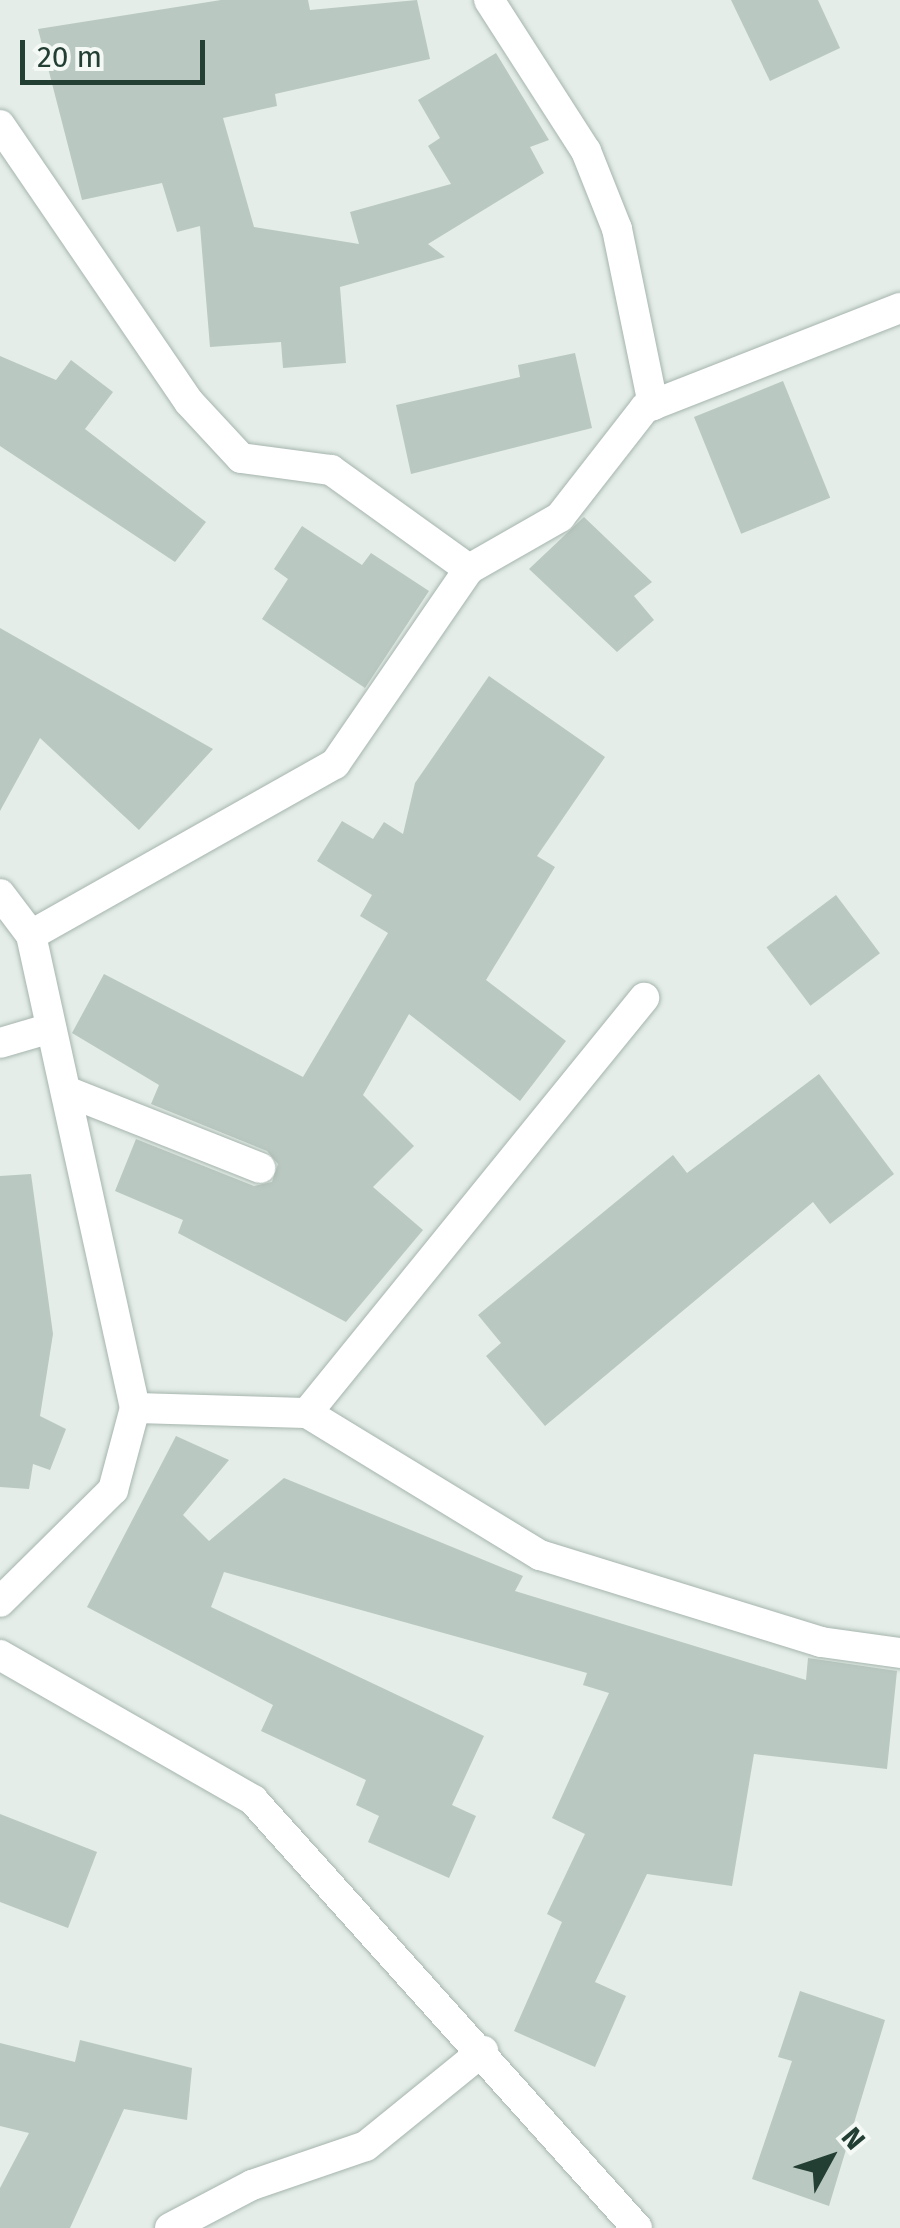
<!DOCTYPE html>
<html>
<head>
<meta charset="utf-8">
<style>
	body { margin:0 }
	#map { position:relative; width:900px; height:2228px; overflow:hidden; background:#e4ede8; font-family:"Fira Sans",sans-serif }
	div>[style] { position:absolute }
	.building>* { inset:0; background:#b9c8c0; transform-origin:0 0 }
	.roads { filter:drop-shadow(0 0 2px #a6b5ae) drop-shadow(0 0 2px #a6b5ae) }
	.minor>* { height:30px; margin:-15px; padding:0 15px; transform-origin:15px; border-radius:15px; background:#fff }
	span { translate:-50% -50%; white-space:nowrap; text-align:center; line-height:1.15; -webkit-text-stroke:8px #f4f9f6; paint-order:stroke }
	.north { position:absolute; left:780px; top:2108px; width:100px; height:100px; -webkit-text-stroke:8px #f4f9f6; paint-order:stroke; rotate:50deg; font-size:28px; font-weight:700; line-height:40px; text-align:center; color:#233f34 }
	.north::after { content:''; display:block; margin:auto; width:35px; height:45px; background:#233f34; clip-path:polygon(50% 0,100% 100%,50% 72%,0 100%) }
	.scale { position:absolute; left:20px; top:40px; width:185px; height:45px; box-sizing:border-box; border:5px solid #233f34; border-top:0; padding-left:12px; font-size:30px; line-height:35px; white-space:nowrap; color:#233f34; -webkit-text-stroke:8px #f4f9f6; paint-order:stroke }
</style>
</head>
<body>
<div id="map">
	<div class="building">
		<div style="clip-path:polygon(221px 0,308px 0,310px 10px,417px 0,430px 59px,275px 94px,277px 106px,223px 118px,254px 227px,359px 244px,350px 212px,451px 184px,428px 146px,440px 138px,418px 100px,496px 53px,549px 140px,530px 147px,544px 173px,428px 244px,445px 257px,340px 287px,346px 363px,283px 368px,281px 342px,210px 347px,200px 226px,177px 232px,162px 183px,82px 200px,38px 29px)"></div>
		<div style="clip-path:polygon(731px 0,818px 0,840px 48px,770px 81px)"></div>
		<div style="clip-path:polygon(575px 353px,592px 428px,411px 474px,396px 405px,520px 377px,518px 365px)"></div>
		<div style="clip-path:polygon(0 356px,56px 380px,71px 360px,113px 392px,85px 429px,206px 522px,175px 562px,0 446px)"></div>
		<div style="left:783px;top:381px;width:126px;height:96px;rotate:68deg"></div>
		<div style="clip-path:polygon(584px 517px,652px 582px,634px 596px,654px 620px,617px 652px,529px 569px)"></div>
		<div style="clip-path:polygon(302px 526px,362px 565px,371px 553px,429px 591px,365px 688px,262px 619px,288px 579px,274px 569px)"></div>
		<div style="clip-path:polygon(0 628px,213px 749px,139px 830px,40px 738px,0 811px)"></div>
		<div style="clip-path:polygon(489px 676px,605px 757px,537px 856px,555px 867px,486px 980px,566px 1041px,520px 1101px,409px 1014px,363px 1095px,414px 1146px,373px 1187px,423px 1230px,346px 1322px,178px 1233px,183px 1220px,115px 1191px,136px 1139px,254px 1186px,272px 1182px,278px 1164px,267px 1151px,151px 1104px,159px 1085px,72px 1033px,104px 974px,303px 1077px,388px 933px,360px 916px,372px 895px,317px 861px,342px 821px,373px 839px,384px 822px,403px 834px,415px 783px)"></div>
		<div style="left:836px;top:895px;width:73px;height:87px;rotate:53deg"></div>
		<div style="clip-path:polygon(819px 1074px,894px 1174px,830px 1224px,813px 1202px,545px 1426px,486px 1356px,501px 1343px,478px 1315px,673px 1155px,687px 1173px)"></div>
		<div style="clip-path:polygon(31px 1174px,53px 1334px,40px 1416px,66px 1429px,50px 1470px,33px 1464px,29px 1489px,0 1487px,0 1176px)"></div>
		<div style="clip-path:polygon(176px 1436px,229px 1460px,183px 1515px,209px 1541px,284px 1478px,523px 1576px,515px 1591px,806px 1680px,808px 1658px,897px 1671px,887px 1769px,754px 1754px,732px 1886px,647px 1874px,595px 1982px,626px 1996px,595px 2067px,514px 2031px,562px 1922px,547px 1914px,585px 1834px,552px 1818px,609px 1693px,583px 1685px,587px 1673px,224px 1572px,211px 1607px,484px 1736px,452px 1805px,476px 1816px,449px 1878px,368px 1842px,379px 1816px,356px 1805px,366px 1780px,261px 1731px,273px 1705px,87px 1607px)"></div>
		<div style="clip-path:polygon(0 1814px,97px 1852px,68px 1928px,0 1902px)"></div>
		<div style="clip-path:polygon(800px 1991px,885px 2020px,829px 2206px,752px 2179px,792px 2061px,778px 2057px)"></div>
		<div style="clip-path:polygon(80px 2040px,192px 2068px,187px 2120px,124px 2109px,70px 2228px,0 2228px,0 2188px,29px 2133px,0 2126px,0 2043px,75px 2062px)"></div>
	</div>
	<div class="roads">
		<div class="minor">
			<div style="left:489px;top:0;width:179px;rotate:57.3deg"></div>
			<div style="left:586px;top:151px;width:84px;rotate:68.3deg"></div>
			<div style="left:617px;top:229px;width:180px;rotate:78.4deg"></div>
			<div style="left:0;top:125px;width:335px;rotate:55.7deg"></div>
			<div style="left:189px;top:402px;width:76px;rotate:47.1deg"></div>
			<div style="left:241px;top:458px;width:91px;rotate:7.6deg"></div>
			<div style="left:331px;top:470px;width:170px;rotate:35.7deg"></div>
			<div style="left:0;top:894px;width:51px;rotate:52.9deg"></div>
			<div style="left:31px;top:935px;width:484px;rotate:77.6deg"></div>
			<div style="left:135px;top:1408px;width:85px;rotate:105deg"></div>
			<div style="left:113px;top:1490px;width:159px;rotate:135.3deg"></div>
			<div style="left:31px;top:935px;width:349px;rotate:-29.4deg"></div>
			<div style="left:335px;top:764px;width:237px;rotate:-55.5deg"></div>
			<div style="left:469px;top:569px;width:105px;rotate:-29.7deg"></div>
			<div style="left:560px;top:517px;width:138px;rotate:-52.1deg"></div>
			<div style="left:645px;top:408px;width:274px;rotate:-21.4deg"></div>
			<div style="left:0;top:1043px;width:53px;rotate:-16.4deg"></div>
			<div style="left:66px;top:1091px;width:209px;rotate:21.6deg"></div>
			<div style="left:135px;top:1408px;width:172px;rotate:1.7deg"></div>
			<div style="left:307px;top:1413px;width:273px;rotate:31.4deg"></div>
			<div style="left:540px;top:1555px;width:294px;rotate:17.2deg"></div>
			<div style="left:821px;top:1642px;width:80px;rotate:7.9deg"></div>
			<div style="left:307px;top:1413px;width:535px;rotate:-50.92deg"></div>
			<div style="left:0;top:1655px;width:292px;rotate:29.8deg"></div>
			<div style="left:253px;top:1800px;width:575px;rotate:48.1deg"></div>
			<div style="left:170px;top:2228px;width:93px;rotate:-27.7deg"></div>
			<div style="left:252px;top:2185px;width:120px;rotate:-18.9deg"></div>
			<div style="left:366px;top:2146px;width:151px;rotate:-39.1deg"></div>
		</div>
	</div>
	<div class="north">N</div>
	<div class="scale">20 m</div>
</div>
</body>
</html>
